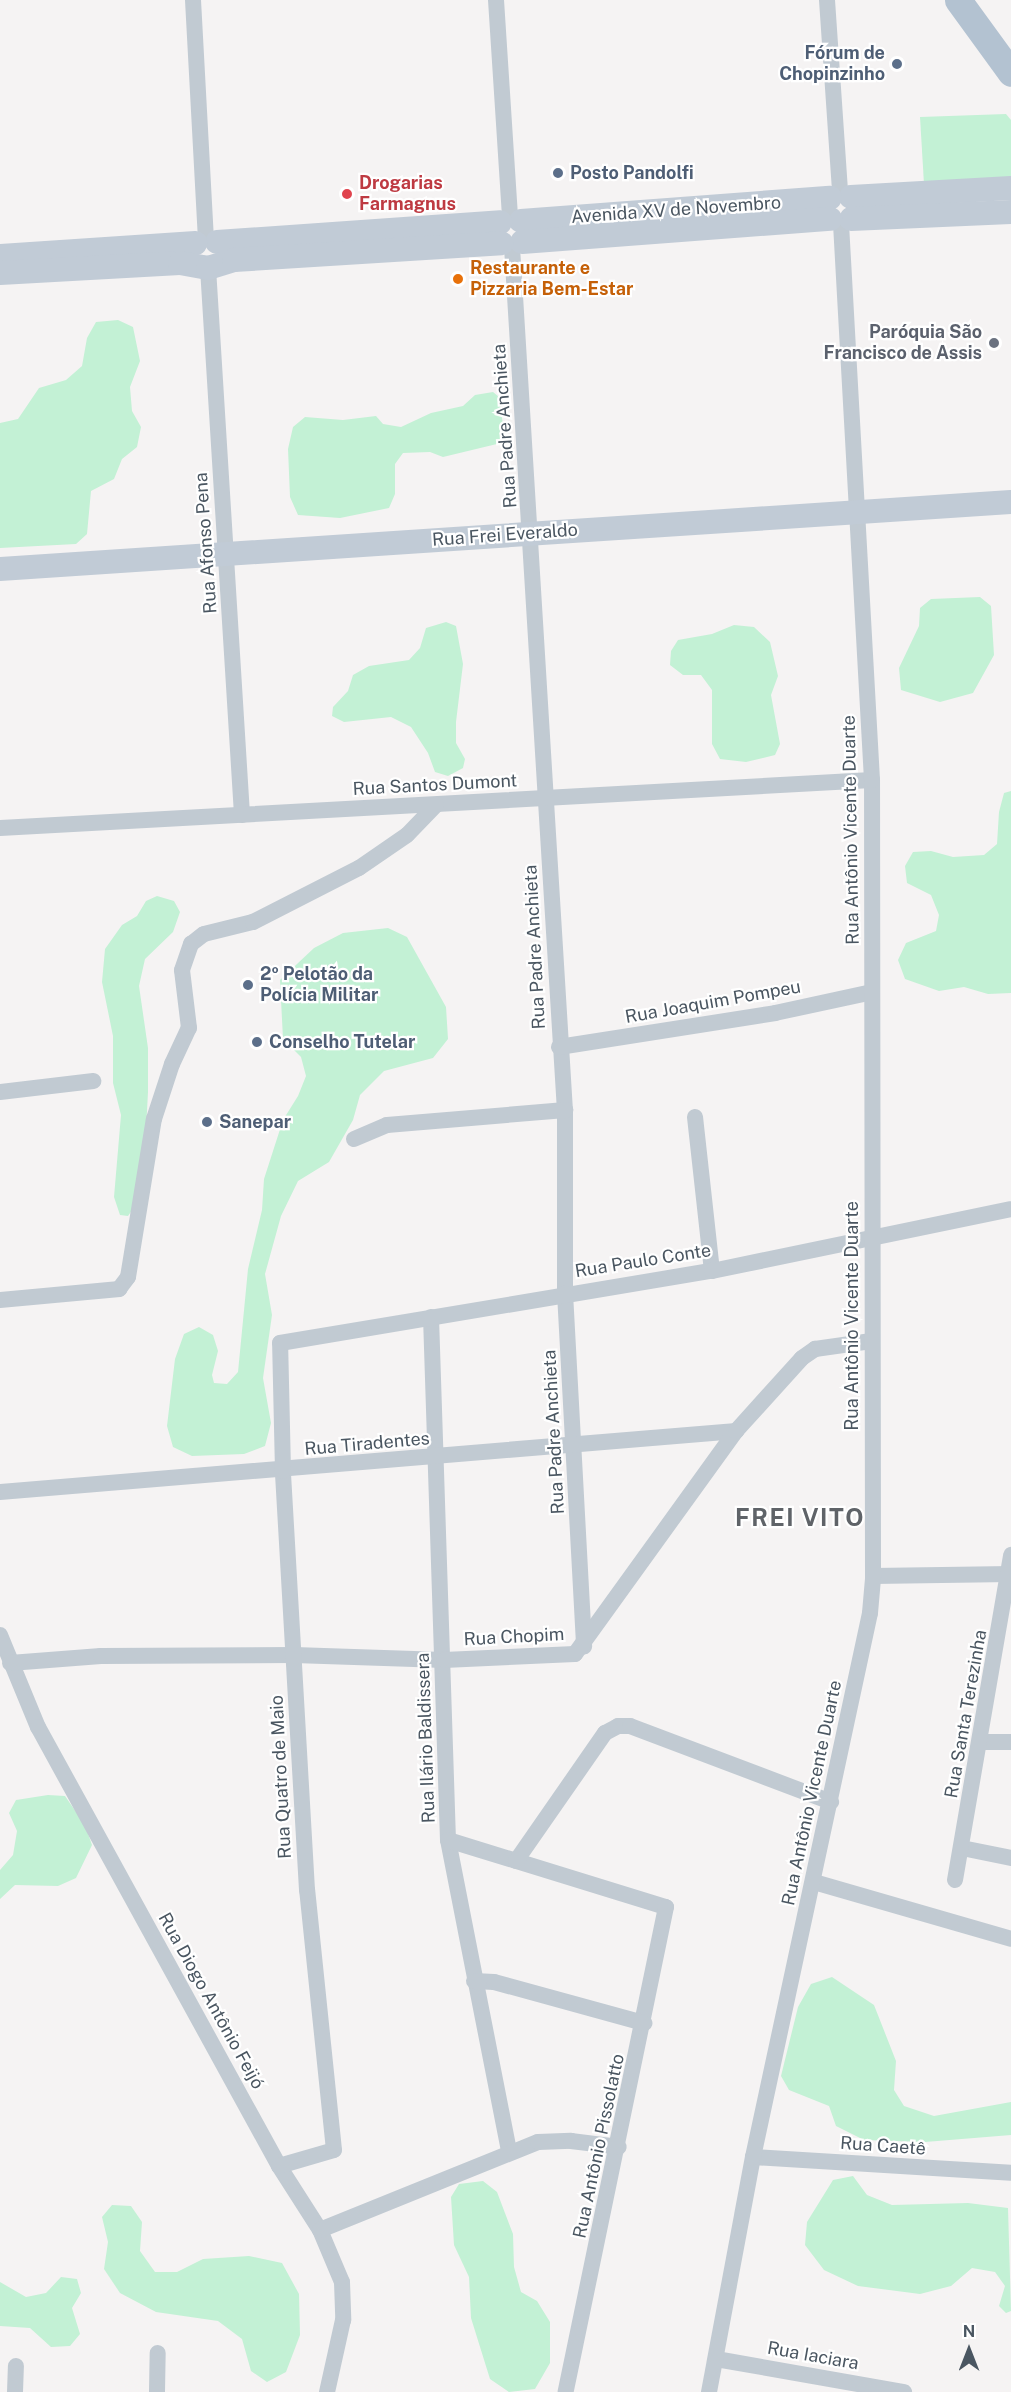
<!DOCTYPE html>
<html>
<head>
<meta charset="utf-8">
<style>
	body { margin:0 }
	#map { position:relative; width:1011px; height:2392px; overflow:hidden; background:#f5f3f3; font-family:"Public Sans",sans-serif }
	div>[style] { position:absolute }
	.green>* { inset:0; background:#c3f1d5 }
	.street>* { height:16px; margin:-8px; padding:0 8px; transform-origin:8px; border-radius:8px; background:#c1cad2 }
	.secondary>* { height:24px; margin:-12px; padding:0 12px; transform-origin:12px; border-radius:12px; background:#c1cbd6 }
	.primary>* { height:27px; margin:-13.5px; padding:0 13.5px; transform-origin:13.5px; border-radius:13.5px; background:#b3c2d1 }
	.dots>* { width:16px; height:16px; translate:-50% -50%; box-sizing:border-box; border:3px solid #fff; border-radius:50% }
	span { translate:-50% -50%; white-space:nowrap; text-align:center; line-height:1.15; -webkit-text-stroke:4.5px #fff; paint-order:stroke }
	.service-label { font-size:18px; color:#4e5e75; font-weight:700 }
	.right { translate:-100% -50%; text-align:right }
	.left { translate:0 -50%; text-align:left }
	.health-label { font-size:18px; color:#be3a42; font-weight:700 }
	.street-label { font-size:18px; color:#4a5661 }
	.food-label { font-size:18px; color:#c56008; font-weight:700 }
	.worship-label { font-size:18px; color:#5b616d; font-weight:700 }
	.district-label { font-size:24px; color:#5f6368; font-weight:700; letter-spacing:1.5px }
	.north { position:absolute; left:939px; top:2320px; width:60px; height:60px; -webkit-text-stroke:4px #fff; paint-order:stroke; rotate:0deg; font-size:16px; font-weight:700; line-height:24px; text-align:center; color:#4a5661 }
	.north::after { content:''; display:block; margin:auto; width:21px; height:27px; background:#4a5661; clip-path:polygon(50% 0,100% 100%,50% 72%,0 100%) }
</style>
</head>
<body>
<div id="map">
	<div class="green">
		<div style="clip-path:polygon(1006px 114px,1011px 120px,1011px 177px,924px 184px,920px 117px)"></div>
		<div style="clip-path:polygon(118px 320px,133px 327px,140px 361px,130px 387px,132px 411px,141px 427px,137px 447px,122px 459px,114px 479px,91px 491px,87px 534px,76px 544px,0 548px,0 423px,18px 419px,39px 388px,66px 380px,82px 366px,87px 338px,96px 322px)"></div>
		<div style="clip-path:polygon(493px 392px,499px 397px,504px 432px,501px 443px,443px 457px,430px 452px,403px 453px,395px 464px,395px 494px,389px 508px,340px 518px,298px 515px,290px 497px,288px 449px,293px 427px,305px 417px,343px 420px,376px 416px,383px 424px,401px 427px,431px 413px,463px 406px,475px 395px)"></div>
		<div style="clip-path:polygon(980px 597px,991px 606px,994px 655px,973px 693px,940px 702px,901px 690px,899px 668px,919px 626px,920px 608px,931px 599px)"></div>
		<div style="clip-path:polygon(446px 622px,456px 626px,463px 664px,456px 722px,456px 743px,465px 759px,463px 768px,448px 776px,435px 772px,428px 753px,411px 727px,391px 717px,344px 722px,332px 716px,333px 707px,348px 691px,353px 675px,369px 666px,409px 660px,420px 648px,426px 628px)"></div>
		<div style="clip-path:polygon(734px 625px,754px 627px,770px 642px,778px 676px,771px 695px,780px 744px,775px 755px,746px 762px,720px 759px,712px 744px,712px 690px,701px 675px,683px 675px,670px 665px,671px 651px,678px 640px,712px 634px)"></div>
		<div style="clip-path:polygon(1011px 791px,1011px 993px,988px 994px,964px 987px,939px 991px,905px 979px,898px 960px,906px 943px,936px 931px,939px 915px,931px 895px,907px 883px,905px 866px,913px 852px,931px 851px,953px 857px,984px 855px,997px 844px,999px 812px,1004px 793px)"></div>
		<div style="clip-path:polygon(157px 896px,174px 901px,180px 912px,173px 932px,145px 959px,139px 986px,148px 1048px,148px 1092px,145px 1149px,135px 1206px,128px 1216px,120px 1215px,114px 1197px,121px 1115px,113px 1083px,113px 1036px,102px 982px,105px 949px,122px 925px,137px 916px,146px 901px)"></div>
		<div style="clip-path:polygon(388px 928px,407px 937px,446px 1007px,448px 1039px,433px 1058px,384px 1071px,360px 1095px,353px 1120px,329px 1162px,298px 1181px,281px 1216px,265px 1274px,272px 1315px,263px 1378px,271px 1423px,265px 1446px,244px 1454px,192px 1456px,173px 1447px,167px 1426px,175px 1359px,184px 1334px,199px 1327px,213px 1335px,218px 1351px,212px 1375px,214px 1383px,227px 1384px,238px 1372px,248px 1269px,262px 1210px,264px 1179px,283px 1120px,298px 1096px,306px 1076px,301px 1057px,283px 1039px,280px 980px,314px 948px,343px 933px)"></div>
		<div style="clip-path:polygon(48px 1795px,65px 1796px,85px 1825px,92px 1845px,76px 1878px,58px 1886px,15px 1885px,0 1899px,0 1870px,13px 1855px,17px 1831px,9px 1813px,16px 1800px)"></div>
		<div style="clip-path:polygon(832px 1977px,874px 2005px,896px 2061px,894px 2090px,904px 2106px,934px 2116px,1011px 2102px,1011px 2135px,925px 2142px,864px 2140px,836px 2126px,829px 2106px,789px 2090px,781px 2076px,798px 2007px,811px 1984px)"></div>
		<div style="clip-path:polygon(853px 2176px,867px 2195px,892px 2205px,968px 2203px,1008px 2208px,1011px 2311px,1006px 2313px,999px 2306px,1005px 2286px,995px 2272px,972px 2268px,951px 2286px,920px 2294px,858px 2286px,824px 2270px,805px 2245px,807px 2222px,833px 2180px)"></div>
		<div style="clip-path:polygon(483px 2181px,497px 2192px,513px 2234px,514px 2267px,521px 2292px,537px 2301px,550px 2322px,550px 2363px,535px 2389px,509px 2392px,490px 2379px,471px 2318px,469px 2277px,454px 2245px,451px 2197px,459px 2184px)"></div>
		<div style="clip-path:polygon(112px 2205px,131px 2206px,142px 2222px,140px 2251px,155px 2272px,177px 2272px,203px 2259px,249px 2256px,282px 2263px,299px 2294px,300px 2335px,286px 2372px,267px 2382px,251px 2371px,242px 2339px,218px 2321px,156px 2312px,120px 2293px,104px 2269px,108px 2242px,102px 2217px)"></div>
		<div style="clip-path:polygon(61px 2277px,77px 2279px,81px 2293px,72px 2308px,80px 2334px,70px 2346px,51px 2347px,30px 2328px,0 2326px,0 2282px,26px 2297px,46px 2293px)"></div>
	</div>
	<div class="street">
		<div style="left:193px;top:0;width:238px;rotate:86.9deg"></div>
		<div style="left:496px;top:0;width:217px;rotate:86.3deg"></div>
		<div style="left:827px;top:0;width:193px;rotate:86.1deg"></div>
		<div style="left:512px;top:247px;width:865px;rotate:86.49deg"></div>
		<div style="left:565px;top:1110px;width:183px;rotate:90deg"></div>
		<div style="left:565px;top:1293px;width:354px;rotate:86.9deg"></div>
		<div style="left:208px;top:268px;width:548px;rotate:86.44deg"></div>
		<div style="left:0;top:828px;width:873px;rotate:-3.15deg"></div>
		<div style="left:559px;top:1047px;width:219px;rotate:-8.9deg"></div>
		<div style="left:775px;top:1013px;width:99px;rotate:-12.2deg"></div>
		<div style="left:0;top:1092px;width:94px;rotate:-6.7deg"></div>
		<div style="left:695px;top:1117px;width:155px;rotate:83.7deg"></div>
		<div style="left:354px;top:1139px;width:36px;rotate:-23deg"></div>
		<div style="left:387px;top:1125px;width:179px;rotate:-4.8deg"></div>
		<div style="left:0;top:1300px;width:120px;rotate:-5.3deg"></div>
		<div style="left:119px;top:1289px;width:15px;rotate:-53deg"></div>
		<div style="left:128px;top:1277px;width:160px;rotate:-80.7deg"></div>
		<div style="left:154px;top:1119px;width:58px;rotate:-71.9deg"></div>
		<div style="left:172px;top:1064px;width:40px;rotate:-65deg"></div>
		<div style="left:189px;top:1028px;width:58px;rotate:-96.9deg"></div>
		<div style="left:182px;top:970px;width:28px;rotate:-71deg"></div>
		<div style="left:191px;top:944px;width:16px;rotate:-38deg"></div>
		<div style="left:204px;top:934px;width:50px;rotate:-13.8deg"></div>
		<div style="left:253px;top:922px;width:119px;rotate:-27deg"></div>
		<div style="left:359px;top:868px;width:58px;rotate:-34.5deg"></div>
		<div style="left:407px;top:835px;width:42px;rotate:-46deg"></div>
		<div style="left:431px;top:1317px;width:523px;rotate:88.14deg"></div>
		<div style="left:448px;top:1840px;width:318px;rotate:78.9deg"></div>
		<div style="left:0;top:1492px;width:739px;rotate:-4.74deg"></div>
		<div style="left:873px;top:1576px;width:138px;rotate:-0.8deg"></div>
		<div style="left:0;top:1635px;width:100px;rotate:67.6deg"></div>
		<div style="left:38px;top:1727px;width:501px;rotate:61.23deg"></div>
		<div style="left:279px;top:2166px;width:76px;rotate:57.4deg"></div>
		<div style="left:320px;top:2230px;width:56px;rotate:67.1deg"></div>
		<div style="left:342px;top:2282px;width:38px;rotate:88deg"></div>
		<div style="left:343px;top:2320px;width:74px;rotate:102.5deg"></div>
		<div style="left:10px;top:1663px;width:91px;rotate:-4.4deg"></div>
		<div style="left:101px;top:1656px;width:193px;rotate:-0.3deg"></div>
		<div style="left:294px;top:1655px;width:150px;rotate:1.9deg"></div>
		<div style="left:444px;top:1660px;width:131px;rotate:-2.6deg"></div>
		<div style="left:575px;top:1654px;width:275px;rotate:-54.2deg"></div>
		<div style="left:736px;top:1431px;width:98px;rotate:-47.9deg"></div>
		<div style="left:802px;top:1358px;width:16px;rotate:-35deg"></div>
		<div style="left:815px;top:1349px;width:57px;rotate:-8.1deg"></div>
		<div style="left:981px;top:1742px;width:30px"></div>
		<div style="left:448px;top:1840px;width:228px;rotate:17.1deg"></div>
		<div style="left:666px;top:1907px;width:495px;rotate:101.7deg"></div>
		<div style="left:962px;top:1848px;width:50px;rotate:11.5deg"></div>
		<div style="left:516px;top:1861px;width:156px;rotate:-55.2deg"></div>
		<div style="left:605px;top:1733px;width:15px;rotate:-28deg"></div>
		<div style="left:618px;top:1726px;width:12px"></div>
		<div style="left:630px;top:1726px;width:215px;rotate:20.7deg"></div>
		<div style="left:955px;top:1880px;width:330px;rotate:-80.2deg"></div>
		<div style="left:814px;top:1882px;width:205px;rotate:16.1deg"></div>
		<div style="left:474px;top:1981px;width:20px;rotate:3deg"></div>
		<div style="left:494px;top:1982px;width:156px;rotate:15.3deg"></div>
		<div style="left:753px;top:2157px;width:258px;rotate:3.5deg"></div>
		<div style="left:279px;top:2166px;width:57px;rotate:-16.2deg"></div>
		<div style="left:334px;top:2150px;width:261px;rotate:-95.9deg"></div>
		<div style="left:307px;top:1890px;width:420px;rotate:-93.3deg"></div>
		<div style="left:283px;top:1471px;width:128px;rotate:-91.3deg"></div>
		<div style="left:280px;top:1343px;width:438px;rotate:-9.5deg"></div>
		<div style="left:712px;top:1271px;width:305px;rotate:-11.7deg"></div>
		<div style="left:320px;top:2230px;width:235px;rotate:-22deg"></div>
		<div style="left:538px;top:2142px;width:33px;rotate:-2deg"></div>
		<div style="left:571px;top:2141px;width:48px;rotate:7.1deg"></div>
		<div style="left:716px;top:2359px;width:191px;rotate:10deg"></div>
		<div style="left:15px;top:2392px;width:26px;rotate:-88deg"></div>
		<div style="left:157px;top:2392px;width:39px;rotate:-89deg"></div>
		<div style="left:709px;top:2392px;width:239px;rotate:-79.4deg"></div>
		<div style="left:753px;top:2157px;width:556px;rotate:-77.86deg"></div>
		<div style="left:870px;top:1613px;width:37px;rotate:-85deg"></div>
		<div style="left:873px;top:1576px;width:796px;rotate:-90.07deg"></div>
		<div style="left:872px;top:780px;width:558px;rotate:-93.19deg"></div>
	</div>
	<div class="secondary">
		<div style="left:851px;top:197px;width:160px;rotate:-3.2deg"></div>
		<div style="left:851px;top:219px;width:160px;rotate:-2.5deg"></div>
		<div style="left:521px;top:221px;width:310px;rotate:-4.3deg"></div>
		<div style="left:217px;top:242px;width:284px;rotate:-4deg"></div>
		<div style="left:522px;top:242px;width:309px;rotate:-4.3deg"></div>
		<div style="left:0;top:256px;width:196px;rotate:-3.8deg"></div>
		<div style="left:0;top:273px;width:180px;rotate:-3.2deg"></div>
		<div style="left:180px;top:263px;width:28px;rotate:10deg"></div>
		<div style="left:208px;top:268px;width:27px;rotate:-17deg"></div>
		<div style="left:234px;top:260px;width:268px;rotate:-3.6deg"></div>
		<div style="left:0;top:569px;width:1013px;rotate:-3.79deg"></div>
	</div>
	<div class="primary">
		<div style="left:958px;top:0;width:90px;rotate:54deg"></div>
	</div>
	<div class="dots">
		<div style="left:897px;top:64px;background:#5c6f8a"></div>
		<div style="left:558px;top:173px;background:#5c6f8a"></div>
		<div style="left:347px;top:194px;background:#e0444e"></div>
		<div style="left:458px;top:279px;background:#e8710a"></div>
		<div style="left:994px;top:343px;background:#6b7280"></div>
		<div style="left:248px;top:985px;background:#5c6f8a"></div>
		<div style="left:257px;top:1042px;background:#5c6f8a"></div>
		<div style="left:207px;top:1122px;background:#5c6f8a"></div>
	</div>
	<div class="service-label">
		<span class="right" style="left:885px;top:64px">Fórum de<br>Chopinzinho</span>
		<span class="left" style="left:570px;top:173px">Posto Pandolfi</span>
		<span class="left" style="left:260px;top:985px">2º Pelotão da<br>Polícia Militar</span>
		<span class="left" style="left:269px;top:1042px">Conselho Tutelar</span>
		<span class="left" style="left:219px;top:1122px">Sanepar</span>
	</div>
	<div class="health-label">
		<span class="left" style="left:359px;top:194px">Drogarias<br>Farmagnus</span>
	</div>
	<div class="street-label">
		<span style="left:676px;top:210px;rotate:-4deg">Avenida XV de Novembro</span>
		<span style="left:505px;top:426px;rotate:-94deg">Rua Padre Anchieta</span>
		<span style="left:505px;top:535px;rotate:-4deg">Rua Frei Everaldo</span>
		<span style="left:206px;top:543px;rotate:-94deg">Rua Afonso Pena</span>
		<span style="left:435px;top:785px;rotate:-3deg">Rua Santos Dumont</span>
		<span style="left:851px;top:830px;rotate:-91deg">Rua Antônio Vicente Duarte</span>
		<span style="left:535px;top:947px;rotate:-93deg">Rua Padre Anchieta</span>
		<span style="left:713px;top:1002px;rotate:-10deg">Rua Joaquim Pompeu</span>
		<span style="left:643px;top:1261px;rotate:-9deg">Rua Paulo Conte</span>
		<span style="left:852px;top:1316px;rotate:-90deg">Rua Antônio Vicente Duarte</span>
		<span style="left:554px;top:1432px;rotate:-93deg">Rua Padre Anchieta</span>
		<span style="left:367px;top:1444px;rotate:-5deg">Rua Tiradentes</span>
		<span style="left:514px;top:1637px;rotate:-3deg">Rua Chopim</span>
		<span style="left:966px;top:1714px;rotate:-80deg">Rua Santa Terezinha</span>
		<span style="left:426px;top:1738px;rotate:-92deg">Rua Ilário Baldissera</span>
		<span style="left:281px;top:1777px;rotate:-93deg">Rua Quatro de Maio</span>
		<span style="left:812px;top:1793px;rotate:-78deg">Rua Antônio Vicente Duarte</span>
		<span style="left:211px;top:2001px;rotate:61deg">Rua Diogo Antônio Feijó</span>
		<span style="left:599px;top:2146px;rotate:-78deg">Rua Antônio Pissolatto</span>
		<span style="left:883px;top:2146px;rotate:4deg">Rua Caetê</span>
		<span style="left:813px;top:2356px;rotate:10deg">Rua Iaciara</span>
	</div>
	<div class="food-label">
		<span class="left" style="left:470px;top:279px">Restaurante e<br>Pizzaria Bem-Estar</span>
	</div>
	<div class="worship-label">
		<span class="right" style="left:982px;top:343px">Paróquia São<br>Francisco de Assis</span>
	</div>
	<div class="district-label">
		<span style="left:800px;top:1518px">FREI VITO</span>
	</div>
	<div class="north">N</div>
</div>
</body>
</html>
